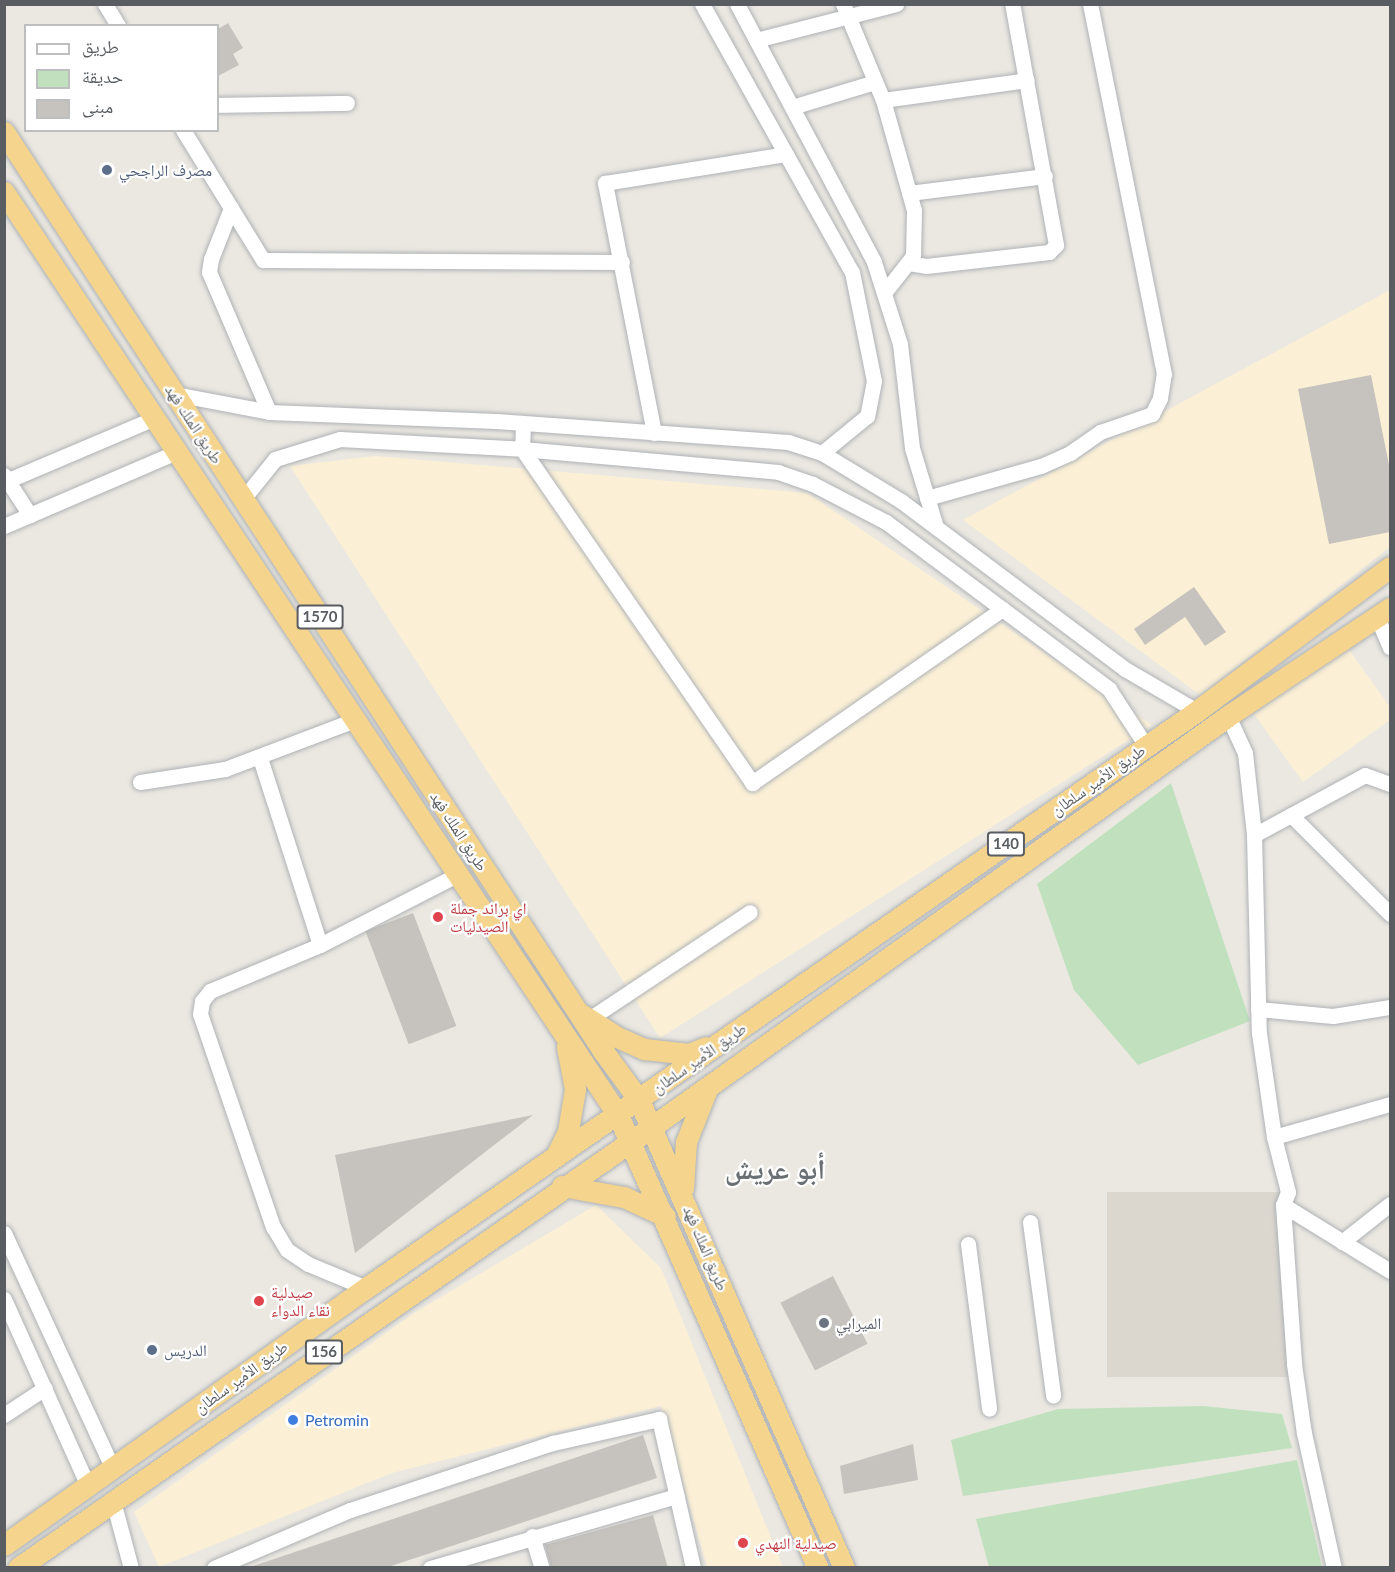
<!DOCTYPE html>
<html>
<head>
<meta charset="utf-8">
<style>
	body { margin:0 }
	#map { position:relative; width:1395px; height:1572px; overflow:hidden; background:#ebe8e1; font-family:Lato,"Noto Naskh Arabic",sans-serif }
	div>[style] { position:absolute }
	.commercial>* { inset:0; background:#fbf0d6 }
	.education>* { inset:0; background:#dbd7cf; transform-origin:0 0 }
	.green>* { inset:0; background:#c1e1be }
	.building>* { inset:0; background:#c6c3be; transform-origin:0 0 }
	.roads { filter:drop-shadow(0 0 2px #aeb2b6) drop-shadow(0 0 2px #aeb2b6) }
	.minor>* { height:15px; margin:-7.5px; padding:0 7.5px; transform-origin:7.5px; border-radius:7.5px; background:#fff }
	.highway>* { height:21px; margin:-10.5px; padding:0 10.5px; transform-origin:10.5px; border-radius:10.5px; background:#f5d48e }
	.dots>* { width:16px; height:16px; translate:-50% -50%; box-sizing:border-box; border:3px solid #fff; border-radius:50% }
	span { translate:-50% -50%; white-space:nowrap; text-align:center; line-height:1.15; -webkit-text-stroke:4.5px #fff; paint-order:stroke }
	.shield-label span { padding:2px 4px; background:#fff; border:2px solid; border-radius:4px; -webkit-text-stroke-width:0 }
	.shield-label { font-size:15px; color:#595d61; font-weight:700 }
	.service-label { font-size:16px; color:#4e5e75 }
	.left { translate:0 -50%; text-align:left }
	.street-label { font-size:16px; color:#595d61 }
	.health-label { font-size:16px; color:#be3a42 }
	.worship-label { font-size:16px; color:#5b616d }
	.shop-label { font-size:16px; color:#366cbe }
	.town-label { font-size:28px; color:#6a6f73; font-weight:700 }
	.frame { position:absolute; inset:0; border:6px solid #595d61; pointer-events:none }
	.legend { position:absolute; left:24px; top:24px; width:195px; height:108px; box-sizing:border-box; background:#fff; border:2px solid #bdbec0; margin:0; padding:8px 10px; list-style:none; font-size:18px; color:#595d61 }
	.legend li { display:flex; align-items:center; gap:12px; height:30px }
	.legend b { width:30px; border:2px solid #bdbec0 }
</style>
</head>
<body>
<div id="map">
	<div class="commercial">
		<div style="clip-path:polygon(1390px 290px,1390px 547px,1200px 695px,963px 520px)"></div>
		<div style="clip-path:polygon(376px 456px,807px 493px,1152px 725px,660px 1038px,290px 466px)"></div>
		<div style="clip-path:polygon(1347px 647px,1390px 707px,1390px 720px,1303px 782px,1254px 714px)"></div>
		<div style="clip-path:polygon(596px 1205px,661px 1268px,783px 1567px,707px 1567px,661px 1406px,392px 1473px,159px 1567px,134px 1512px,414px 1313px)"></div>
	</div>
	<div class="education">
		<div style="left:1288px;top:1192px;width:185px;height:181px;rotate:90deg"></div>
	</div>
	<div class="green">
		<div style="clip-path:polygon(1171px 783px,1250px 1021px,1138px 1065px,1074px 990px,1037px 884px)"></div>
		<div style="clip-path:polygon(1203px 1406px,1282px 1414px,1292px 1448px,963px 1496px,951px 1440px,1058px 1409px)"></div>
		<div style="clip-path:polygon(1297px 1460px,1322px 1567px,989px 1567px,976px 1519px)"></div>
	</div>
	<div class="building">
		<div style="clip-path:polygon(228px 23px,243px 48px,233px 54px,239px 65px,218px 76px,218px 29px)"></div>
		<div style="clip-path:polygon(1371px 375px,1390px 470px,1390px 532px,1329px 544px,1298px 389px)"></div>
		<div style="clip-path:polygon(1194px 587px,1226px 632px,1205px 646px,1185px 617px,1145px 645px,1134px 629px)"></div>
		<div style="left:413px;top:913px;width:121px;height:51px;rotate:69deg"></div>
		<div style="clip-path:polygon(533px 1115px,355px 1253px,335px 1155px)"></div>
		<div style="left:833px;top:1276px;width:76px;height:59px;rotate:63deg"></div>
		<div style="clip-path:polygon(643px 1435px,657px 1478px,385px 1568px,247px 1568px)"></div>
		<div style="clip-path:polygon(913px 1444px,918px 1480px,844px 1494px,840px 1466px)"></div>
		<div style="clip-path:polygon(653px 1515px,668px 1568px,551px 1568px,545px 1545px)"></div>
	</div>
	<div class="roads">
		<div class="minor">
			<div style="left:105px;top:4px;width:26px;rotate:59deg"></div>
			<div style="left:702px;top:4px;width:307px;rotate:60.8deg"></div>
			<div style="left:852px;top:272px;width:111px;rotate:78.6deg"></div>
			<div style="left:874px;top:381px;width:36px;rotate:101deg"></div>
			<div style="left:867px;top:416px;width:58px;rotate:140.6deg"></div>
			<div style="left:737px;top:4px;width:292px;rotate:62deg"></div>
			<div style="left:874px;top:262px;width:86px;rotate:72.4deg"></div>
			<div style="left:900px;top:344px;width:105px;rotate:83.4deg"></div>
			<div style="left:912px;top:448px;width:83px;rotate:73.1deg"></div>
			<div style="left:843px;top:4px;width:104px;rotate:67.4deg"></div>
			<div style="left:883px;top:100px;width:114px;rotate:74.3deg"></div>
			<div style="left:914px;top:210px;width:46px;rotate:91.2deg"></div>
			<div style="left:913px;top:256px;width:47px;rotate:128.1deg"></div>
			<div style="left:756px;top:40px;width:145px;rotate:-14.4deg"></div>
			<div style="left:883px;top:100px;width:145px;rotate:-7.9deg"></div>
			<div style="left:218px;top:105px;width:129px;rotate:-0.9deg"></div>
			<div style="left:792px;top:107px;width:87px;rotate:-16.8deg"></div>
			<div style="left:183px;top:130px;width:153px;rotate:58.4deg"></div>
			<div style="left:263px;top:260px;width:359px;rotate:0.3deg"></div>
			<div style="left:909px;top:193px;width:137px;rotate:-7.1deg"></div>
			<div style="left:231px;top:208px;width:55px;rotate:111.4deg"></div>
			<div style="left:211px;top:259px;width:13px;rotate:99deg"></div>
			<div style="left:209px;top:272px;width:152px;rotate:66.8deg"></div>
			<div style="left:908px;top:263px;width:18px;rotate:9deg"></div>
			<div style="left:926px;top:266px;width:124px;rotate:-6.5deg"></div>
			<div style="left:1049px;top:252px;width:10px;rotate:-45deg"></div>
			<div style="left:1056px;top:245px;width:245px;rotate:-100.3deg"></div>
			<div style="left:175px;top:394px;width:96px;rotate:10.8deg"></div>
			<div style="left:269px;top:412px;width:227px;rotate:2.3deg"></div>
			<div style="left:496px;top:421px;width:293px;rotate:4.1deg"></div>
			<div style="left:788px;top:442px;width:36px;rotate:18deg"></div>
			<div style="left:822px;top:453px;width:92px;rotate:31.3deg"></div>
			<div style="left:901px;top:501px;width:280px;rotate:36.9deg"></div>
			<div style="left:1125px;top:669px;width:83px;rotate:30.3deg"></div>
			<div style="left:523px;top:424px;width:25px;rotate:92deg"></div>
			<div style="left:522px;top:449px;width:406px;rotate:55.4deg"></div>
			<div style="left:752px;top:783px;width:305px;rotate:-34.8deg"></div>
			<div style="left:654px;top:433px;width:255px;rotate:-101.1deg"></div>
			<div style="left:605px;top:183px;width:183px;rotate:-9.1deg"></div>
			<div style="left:4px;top:475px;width:48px;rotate:57deg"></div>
			<div style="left:4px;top:482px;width:164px;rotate:-23deg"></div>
			<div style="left:927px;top:498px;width:118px;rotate:-15.7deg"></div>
			<div style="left:1041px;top:466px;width:32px;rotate:-24deg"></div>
			<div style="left:1070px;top:453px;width:37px;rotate:-35deg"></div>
			<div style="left:1100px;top:432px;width:55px;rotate:-19.1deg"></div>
			<div style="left:1152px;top:414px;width:18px;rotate:-63deg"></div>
			<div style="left:1160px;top:398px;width:24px;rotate:-81deg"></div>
			<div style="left:1164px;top:374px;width:377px;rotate:-101.3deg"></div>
			<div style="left:243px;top:499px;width:51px;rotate:-51.3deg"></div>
			<div style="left:275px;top:459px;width:68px;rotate:-17.1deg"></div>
			<div style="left:340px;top:439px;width:182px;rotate:3.1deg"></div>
			<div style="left:522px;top:449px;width:257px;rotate:5.1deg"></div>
			<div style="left:778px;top:472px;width:37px;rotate:19deg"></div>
			<div style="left:813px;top:484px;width:82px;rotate:27.5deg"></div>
			<div style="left:886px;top:522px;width:279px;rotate:36.8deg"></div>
			<div style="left:1109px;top:689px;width:68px;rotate:57deg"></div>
			<div style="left:4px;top:526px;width:188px;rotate:-23.2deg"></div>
			<div style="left:1377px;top:617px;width:33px;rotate:67deg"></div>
			<div style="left:1228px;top:716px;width:41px;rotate:65.3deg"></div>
			<div style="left:1245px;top:753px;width:82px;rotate:83.7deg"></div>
			<div style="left:1254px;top:835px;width:198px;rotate:88.6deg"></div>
			<div style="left:1259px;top:1033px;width:105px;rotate:81.8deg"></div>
			<div style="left:1274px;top:1137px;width:57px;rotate:75.7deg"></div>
			<div style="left:1288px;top:1192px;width:14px;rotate:111deg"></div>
			<div style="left:1283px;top:1205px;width:159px;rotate:86deg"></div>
			<div style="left:1294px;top:1364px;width:70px;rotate:81.8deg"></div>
			<div style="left:1304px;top:1433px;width:138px;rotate:77.5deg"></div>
			<div style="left:260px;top:758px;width:196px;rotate:72.2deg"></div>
			<div style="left:140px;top:782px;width:86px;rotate:-8.7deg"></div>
			<div style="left:225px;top:769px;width:139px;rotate:-20.7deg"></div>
			<div style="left:1291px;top:815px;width:140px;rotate:45deg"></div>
			<div style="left:1254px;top:835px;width:126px;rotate:-28.4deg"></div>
			<div style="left:1365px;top:775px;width:27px;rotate:20deg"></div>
			<div style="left:1258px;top:1009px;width:75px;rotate:5.3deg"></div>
			<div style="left:1333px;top:1016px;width:58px;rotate:-9deg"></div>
			<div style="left:589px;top:1019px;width:193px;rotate:-33.6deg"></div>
			<div style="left:1274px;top:1137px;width:121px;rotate:-15.9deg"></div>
			<div style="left:1283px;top:1205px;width:126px;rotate:31.7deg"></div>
			<div style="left:1030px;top:1222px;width:175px;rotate:82.4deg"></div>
			<div style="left:4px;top:1233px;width:260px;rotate:65.2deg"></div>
			<div style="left:1342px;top:1242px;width:61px;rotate:-38.4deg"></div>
			<div style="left:968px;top:1244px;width:166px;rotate:82.7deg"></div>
			<div style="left:366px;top:1288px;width:63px;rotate:-157.5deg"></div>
			<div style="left:308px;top:1264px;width:25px;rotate:-146deg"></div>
			<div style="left:287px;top:1250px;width:27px;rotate:-121deg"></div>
			<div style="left:273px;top:1227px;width:225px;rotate:-108.9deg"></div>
			<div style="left:200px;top:1014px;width:13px;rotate:-81deg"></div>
			<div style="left:202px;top:1001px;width:13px;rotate:-51deg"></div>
			<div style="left:210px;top:991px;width:119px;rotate:-22.7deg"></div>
			<div style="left:320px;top:945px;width:154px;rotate:-27.1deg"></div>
			<div style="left:4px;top:1299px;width:205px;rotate:65.8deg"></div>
			<div style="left:4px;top:1415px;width:49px;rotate:-33.4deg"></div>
			<div style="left:113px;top:1501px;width:69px;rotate:75deg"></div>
			<div style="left:532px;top:1536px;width:34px;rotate:73deg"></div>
			<div style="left:214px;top:1568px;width:148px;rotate:-23.1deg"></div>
			<div style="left:350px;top:1510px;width:214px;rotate:-18.3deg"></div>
			<div style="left:553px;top:1443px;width:109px;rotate:-12.8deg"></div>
			<div style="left:659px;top:1419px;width:153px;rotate:77.1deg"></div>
			<div style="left:430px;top:1568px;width:257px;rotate:-16.3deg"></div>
		</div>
		<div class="highway">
			<div style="left:4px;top:132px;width:1097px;rotate:56.9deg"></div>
			<div style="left:603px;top:1051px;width:61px;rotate:53.7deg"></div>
			<div style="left:639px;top:1100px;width:511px;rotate:66.34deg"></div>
			<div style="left:4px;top:192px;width:1109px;rotate:56.37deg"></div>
			<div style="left:618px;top:1115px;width:495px;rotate:66.2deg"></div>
			<div style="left:581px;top:1014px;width:43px;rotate:32.6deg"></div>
			<div style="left:617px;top:1037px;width:30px;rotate:24deg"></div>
			<div style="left:644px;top:1049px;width:45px;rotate:6.3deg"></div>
			<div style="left:689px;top:1054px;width:18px;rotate:-22deg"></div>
			<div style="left:556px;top:1156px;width:28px;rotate:-64deg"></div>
			<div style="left:568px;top:1131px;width:43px;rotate:-80.5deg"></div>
			<div style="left:575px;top:1089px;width:43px;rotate:-100.8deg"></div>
			<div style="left:562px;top:1186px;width:63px;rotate:10.1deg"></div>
			<div style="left:624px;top:1197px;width:45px;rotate:24.9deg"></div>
			<div style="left:683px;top:1188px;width:46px;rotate:-86.3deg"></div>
			<div style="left:686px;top:1142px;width:57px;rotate:-68.4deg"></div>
			<div style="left:4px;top:1545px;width:444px;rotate:-35.4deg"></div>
			<div style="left:366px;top:1288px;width:1012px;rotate:-34.77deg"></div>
			<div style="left:1197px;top:711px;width:241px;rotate:-36.7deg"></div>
			<div style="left:18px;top:1568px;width:774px;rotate:-34.84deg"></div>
			<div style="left:653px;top:1126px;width:706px;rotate:-35.49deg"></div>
			<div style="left:1228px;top:716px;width:195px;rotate:-33.7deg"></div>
		</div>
	</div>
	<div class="dots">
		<div style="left:107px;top:170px;background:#5c6f8a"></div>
		<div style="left:438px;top:917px;background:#e0444e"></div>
		<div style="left:259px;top:1301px;background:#e0444e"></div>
		<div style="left:824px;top:1323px;background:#6b7280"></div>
		<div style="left:152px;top:1350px;background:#5c6f8a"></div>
		<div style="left:293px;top:1420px;background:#3f7fe0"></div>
		<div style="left:743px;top:1543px;background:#e0444e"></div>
	</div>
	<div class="shield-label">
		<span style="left:320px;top:617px">1570</span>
		<span style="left:1006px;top:844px">140</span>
		<span style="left:324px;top:1352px">156</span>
	</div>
	<div class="service-label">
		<span class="left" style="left:119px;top:170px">مصرف الراجحي</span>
		<span class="left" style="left:164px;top:1350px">الدريس</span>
	</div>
	<div class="street-label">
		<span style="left:194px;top:424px;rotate:57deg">طريق الملك فهد</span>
		<span style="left:1098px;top:780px;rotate:-35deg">طريق الأمير سلطان</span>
		<span style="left:459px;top:831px;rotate:57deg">طريق الملك فهد</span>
		<span style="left:699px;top:1058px;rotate:-35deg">طريق الأمير سلطان</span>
		<span style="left:706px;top:1248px;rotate:67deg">طريق الملك فهد</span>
		<span style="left:241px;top:1377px;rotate:-36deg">طريق الأمير سلطان</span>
	</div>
	<div class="health-label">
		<span class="left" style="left:450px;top:917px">اي براند جملة<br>الصيدليات</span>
		<span class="left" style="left:271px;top:1301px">صيدلية<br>نقاء الدواء</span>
		<span class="left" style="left:755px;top:1543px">صيدلية النهدي</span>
	</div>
	<div class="worship-label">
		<span class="left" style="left:836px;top:1323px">الميرابي</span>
	</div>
	<div class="shop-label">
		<span class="left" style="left:305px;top:1420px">Petromin</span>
	</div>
	<div class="town-label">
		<span style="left:775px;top:1168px">أبو عريش</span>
	</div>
	<div class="frame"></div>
	<ul class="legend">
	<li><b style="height:8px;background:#fff"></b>طريق</li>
	<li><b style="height:16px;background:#c1e1be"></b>حديقة</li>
	<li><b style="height:16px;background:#c6c3be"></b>مبنى</li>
	</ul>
</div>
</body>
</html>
